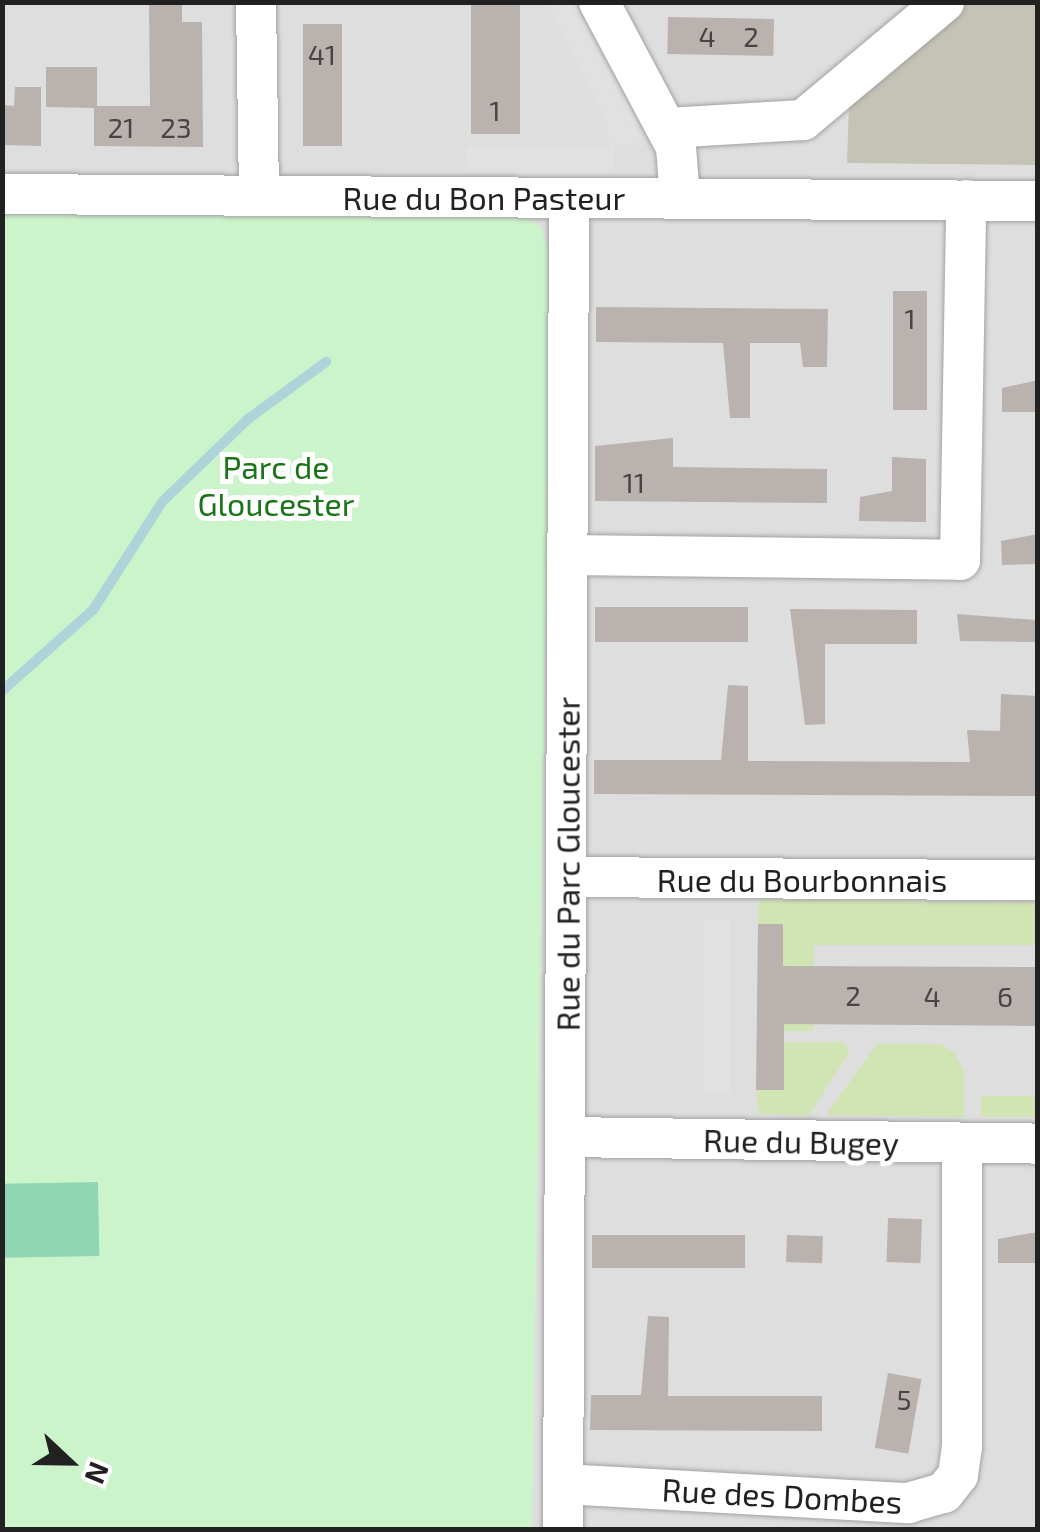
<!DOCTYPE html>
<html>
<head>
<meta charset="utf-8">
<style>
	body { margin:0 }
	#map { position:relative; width:1040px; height:1532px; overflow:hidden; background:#f0ede8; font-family:"Exo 2",sans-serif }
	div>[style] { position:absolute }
	.residential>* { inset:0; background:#dfdede; transform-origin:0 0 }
	.construction>* { inset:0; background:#c4c3b5 }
	.grass>* { inset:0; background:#d0e4b4; transform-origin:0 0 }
	.park>* { inset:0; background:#ccf4cb }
	.pitch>* { inset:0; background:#90d6b5; transform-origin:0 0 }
	.parking>* { inset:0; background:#e1e1e1; transform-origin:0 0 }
	.stream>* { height:10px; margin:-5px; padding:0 5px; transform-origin:5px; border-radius:5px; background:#aed3d9 }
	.building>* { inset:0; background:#b9b2ae; transform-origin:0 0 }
	.roads { filter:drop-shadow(0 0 2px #a2a2a2) drop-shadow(0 0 2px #a2a2a2) }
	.street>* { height:40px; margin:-20px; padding:0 20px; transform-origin:20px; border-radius:20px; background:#fff }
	span { translate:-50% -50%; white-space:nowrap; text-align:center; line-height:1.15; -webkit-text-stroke:10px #fff; paint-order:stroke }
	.number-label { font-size:28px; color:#474544 }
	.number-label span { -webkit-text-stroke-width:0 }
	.street-label { font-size:32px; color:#212121 }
	.park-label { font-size:32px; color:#197518 }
	.frame { position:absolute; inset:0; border:5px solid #212121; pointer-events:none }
	.north { position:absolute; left:20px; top:1412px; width:100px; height:100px; -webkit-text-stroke:8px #fff; paint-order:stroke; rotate:112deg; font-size:28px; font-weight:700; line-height:40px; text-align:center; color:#212121 }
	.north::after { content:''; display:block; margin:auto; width:35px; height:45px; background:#212121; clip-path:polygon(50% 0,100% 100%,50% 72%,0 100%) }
</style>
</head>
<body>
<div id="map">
	<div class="residential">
		<div style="left:3px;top:3px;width:1034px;height:1526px"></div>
	</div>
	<div class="construction">
		<div style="clip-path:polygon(960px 3px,1037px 3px,1037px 165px,847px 163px,849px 105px)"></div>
	</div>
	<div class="grass">
		<div style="clip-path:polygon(759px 899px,1037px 903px,1037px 945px,814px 945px,813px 1031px,782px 1031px,783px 925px,758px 924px)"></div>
		<div style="clip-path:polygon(784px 1042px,842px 1042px,850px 1051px,809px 1115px,758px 1114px,756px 1090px)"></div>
		<div style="clip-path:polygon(877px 1044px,940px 1044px,954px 1052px,964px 1072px,964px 1117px,826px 1115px)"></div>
		<div style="left:981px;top:1096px;width:56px;height:21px"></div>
	</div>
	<div class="park">
		<div style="clip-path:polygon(3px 211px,517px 214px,541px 226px,551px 257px,532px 1529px,3px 1530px)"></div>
	</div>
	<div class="pitch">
		<div style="left:98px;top:1182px;width:74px;height:95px;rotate:89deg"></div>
	</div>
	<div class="parking">
		<div style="clip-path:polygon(547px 3px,575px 3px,638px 121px,640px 144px,615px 145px,614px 172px,467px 172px,466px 146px,609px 147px,607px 121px)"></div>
		<div style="left:703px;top:920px;width:27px;height:174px"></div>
	</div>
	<div class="stream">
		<div style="left:2px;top:691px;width:122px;rotate:-41.7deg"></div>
		<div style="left:93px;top:610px;width:128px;rotate:-57.4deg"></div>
		<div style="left:162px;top:502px;width:120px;rotate:-44deg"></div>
		<div style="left:248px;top:419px;width:97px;rotate:-36.2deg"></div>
	</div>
	<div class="building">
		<div style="clip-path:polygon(149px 2px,182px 2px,182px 22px,202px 22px,203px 147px,94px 146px,94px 108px,46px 107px,46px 67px,97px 67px,97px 106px,150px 106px)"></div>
		<div style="left:471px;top:2px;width:49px;height:132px"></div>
		<div style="left:668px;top:17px;width:106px;height:37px;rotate:1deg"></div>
		<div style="left:303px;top:24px;width:39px;height:122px"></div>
		<div style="clip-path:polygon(15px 87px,41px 87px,41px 146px,2px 145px,2px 105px,14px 106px)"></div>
		<div style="left:893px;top:291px;width:34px;height:119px"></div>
		<div style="clip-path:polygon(596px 307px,828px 309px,827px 367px,803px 367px,800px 343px,750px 343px,750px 418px,730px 418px,723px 343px,596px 342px)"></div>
		<div style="clip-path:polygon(1038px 380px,1038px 412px,1002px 412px,1002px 388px)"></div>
		<div style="clip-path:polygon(673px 438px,673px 467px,827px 469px,827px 503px,595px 501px,595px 446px)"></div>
		<div style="clip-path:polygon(892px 457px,926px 459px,926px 522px,859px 521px,860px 497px,892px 491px)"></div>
		<div style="clip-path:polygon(1038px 534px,1038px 564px,1002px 565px,1001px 541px)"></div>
		<div style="left:595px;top:607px;width:153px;height:35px"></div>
		<div style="clip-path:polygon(790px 609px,917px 610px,917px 644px,825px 644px,825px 724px,805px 725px)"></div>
		<div style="clip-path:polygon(957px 614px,1036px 620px,1036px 642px,960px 641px)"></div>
		<div style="clip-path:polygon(728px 685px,748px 686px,748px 761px,970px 762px,967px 730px,1000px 731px,1001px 694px,1038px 696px,1038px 796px,594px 794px,594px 760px,721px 760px)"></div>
		<div style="clip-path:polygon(758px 924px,783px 924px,783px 966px,1038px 967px,1038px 1026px,784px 1024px,784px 1090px,756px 1090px)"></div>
		<div style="left:888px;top:1218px;width:34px;height:44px;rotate:2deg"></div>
		<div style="clip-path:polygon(1038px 1232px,1038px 1263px,998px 1263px,998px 1239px)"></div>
		<div style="left:592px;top:1235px;width:153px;height:33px"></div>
		<div style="left:787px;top:1235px;width:36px;height:27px;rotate:2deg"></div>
		<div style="clip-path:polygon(648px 1316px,669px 1317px,668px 1396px,822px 1396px,822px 1431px,590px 1430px,591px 1395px,641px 1395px)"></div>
		<div style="left:888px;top:1373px;width:34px;height:76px;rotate:10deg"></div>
	</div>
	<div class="roads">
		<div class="street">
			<div style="left:256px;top:2px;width:194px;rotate:89.1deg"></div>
			<div style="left:599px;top:2px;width:164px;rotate:62deg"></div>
			<div style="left:676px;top:147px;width:52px;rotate:85.6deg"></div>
			<div style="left:667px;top:128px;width:136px;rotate:-3.4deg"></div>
			<div style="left:803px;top:120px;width:184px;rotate:-39.9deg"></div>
			<div style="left:2px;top:194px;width:1036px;rotate:0.39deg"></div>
			<div style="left:567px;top:555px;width:393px;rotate:0.7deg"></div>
			<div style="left:960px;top:560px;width:360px;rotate:-89deg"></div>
			<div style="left:567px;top:877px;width:471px;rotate:0.4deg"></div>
			<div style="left:565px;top:1137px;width:473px;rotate:0.8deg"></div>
			<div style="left:563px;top:1484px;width:346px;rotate:3.2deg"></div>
			<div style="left:908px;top:1503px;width:37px;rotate:-16deg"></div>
			<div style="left:944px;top:1493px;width:23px;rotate:-52deg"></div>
			<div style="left:958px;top:1475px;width:28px;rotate:-82deg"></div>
			<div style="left:962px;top:1447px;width:303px;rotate:-90deg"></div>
			<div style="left:563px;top:1530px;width:1332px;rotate:-89.74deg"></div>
		</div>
	</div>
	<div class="number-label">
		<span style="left:707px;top:36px">4</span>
		<span style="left:751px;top:36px">2</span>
		<span style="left:322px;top:54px">41</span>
		<span style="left:495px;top:110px">1</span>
		<span style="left:121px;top:127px">21</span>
		<span style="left:176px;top:127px">23</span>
		<span style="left:910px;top:318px">1</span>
		<span style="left:634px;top:482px">11</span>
		<span style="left:853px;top:995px">2</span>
		<span style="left:932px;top:996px">4</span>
		<span style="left:1005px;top:996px">6</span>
		<span style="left:904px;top:1399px">5</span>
	</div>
	<div class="street-label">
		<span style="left:484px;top:197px">Rue du Bon Pasteur</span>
		<span style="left:567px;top:864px;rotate:-90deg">Rue du Parc Gloucester</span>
		<span style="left:802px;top:879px">Rue du Bourbonnais</span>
		<span style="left:801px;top:1141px;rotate:1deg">Rue du Bugey</span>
		<span style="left:782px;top:1495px;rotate:3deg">Rue des Dombes</span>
	</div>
	<div class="park-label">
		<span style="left:276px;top:485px">Parc de<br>Gloucester</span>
	</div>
	<div class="frame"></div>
	<div class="north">N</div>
</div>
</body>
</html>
